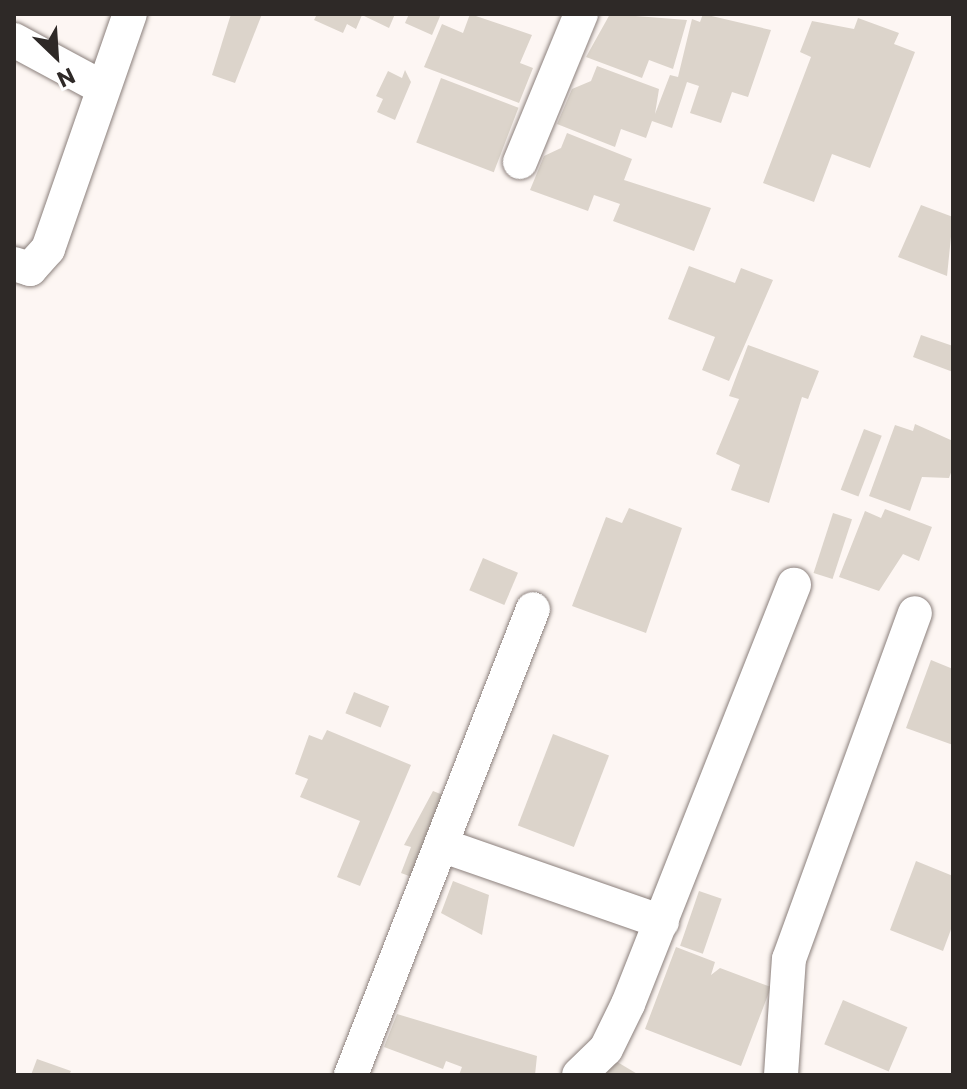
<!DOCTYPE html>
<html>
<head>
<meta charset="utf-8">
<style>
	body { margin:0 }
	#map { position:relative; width:967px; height:1089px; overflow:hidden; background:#fdf6f3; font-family:Commissioner,sans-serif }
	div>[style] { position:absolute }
	.building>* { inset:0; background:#dcd4cb; transform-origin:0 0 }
	.roads { filter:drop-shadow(0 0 2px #8b807c) drop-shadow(0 0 2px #8b807c) }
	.minor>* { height:34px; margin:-17px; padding:0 17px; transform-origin:17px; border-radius:17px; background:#fff }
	span { translate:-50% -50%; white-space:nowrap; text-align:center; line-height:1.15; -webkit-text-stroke:6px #fff; paint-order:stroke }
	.frame { position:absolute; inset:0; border:16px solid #2e2927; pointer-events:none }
	.north { position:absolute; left:16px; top:16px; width:80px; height:80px; -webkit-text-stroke:6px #fff; paint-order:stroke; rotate:155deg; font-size:22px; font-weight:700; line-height:32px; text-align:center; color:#2e2927 }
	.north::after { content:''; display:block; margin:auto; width:28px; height:36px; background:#2e2927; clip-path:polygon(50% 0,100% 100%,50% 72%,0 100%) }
</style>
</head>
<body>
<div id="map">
	<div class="building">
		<div style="clip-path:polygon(231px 14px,262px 14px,235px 83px,212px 75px)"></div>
		<div style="clip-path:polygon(317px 14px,395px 14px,389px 28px,362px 15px,356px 29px,347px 24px,343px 33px,314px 20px)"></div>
		<div style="clip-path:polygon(409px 14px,441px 14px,432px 35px,405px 23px)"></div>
		<div style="clip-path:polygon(470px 14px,532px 35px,520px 63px,533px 68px,519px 103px,424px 67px,442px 24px,463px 33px)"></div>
		<div style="clip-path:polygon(610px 14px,687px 20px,673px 69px,649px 60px,642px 78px,586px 57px)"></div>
		<div style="clip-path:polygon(703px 14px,771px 30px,748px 97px,732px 92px,721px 123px,690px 113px,699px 86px,687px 82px,672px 128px,652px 121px,646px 138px,621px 129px,615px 147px,557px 124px,572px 89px,591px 81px,597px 66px,659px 89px,655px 114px,670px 75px,678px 77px,692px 19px,700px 22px)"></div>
		<div style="clip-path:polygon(858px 18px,899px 33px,894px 44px,915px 52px,870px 168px,832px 154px,814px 202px,763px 183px,811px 57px,800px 52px,812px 21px,854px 29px)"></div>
		<div style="clip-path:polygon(405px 70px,411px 82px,395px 120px,377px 112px,383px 99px,376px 96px,388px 71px,402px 78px)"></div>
		<div style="left:441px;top:78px;width:83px;height:69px;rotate:21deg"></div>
		<div style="clip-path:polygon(567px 133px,632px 159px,624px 180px,711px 208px,694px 251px,613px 221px,620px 204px,594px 195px,588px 211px,530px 190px,544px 156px,561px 148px)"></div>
		<div style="clip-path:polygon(921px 205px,953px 217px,947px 276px,898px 257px)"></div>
		<div style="clip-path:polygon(689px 266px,735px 283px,741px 268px,773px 280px,729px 381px,702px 370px,715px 337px,668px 319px)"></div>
		<div style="clip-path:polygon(921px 335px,953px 346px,953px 372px,913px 357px)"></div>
		<div style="clip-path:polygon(748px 345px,819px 371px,808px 399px,802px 397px,769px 503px,731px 490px,740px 465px,716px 454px,739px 399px,729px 396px)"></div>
		<div style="clip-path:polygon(915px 424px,953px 441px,953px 467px,949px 478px,922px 477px,910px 511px,869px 496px,895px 425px,913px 431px)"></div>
		<div style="left:864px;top:429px;width:19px;height:65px;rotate:21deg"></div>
		<div style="clip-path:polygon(629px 508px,682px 528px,646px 633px,572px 606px,606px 517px,622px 523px)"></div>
		<div style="clip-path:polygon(885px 509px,932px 527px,919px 561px,903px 554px,879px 591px,839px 577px,865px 511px,881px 518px)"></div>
		<div style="left:833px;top:513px;width:20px;height:63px;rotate:18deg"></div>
		<div style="left:483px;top:558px;width:38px;height:35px;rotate:23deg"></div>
		<div style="clip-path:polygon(931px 660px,953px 669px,953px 745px,906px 728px)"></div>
		<div style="left:354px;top:692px;width:38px;height:23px;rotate:22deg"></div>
		<div style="clip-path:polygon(327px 730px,411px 765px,360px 886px,337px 877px,360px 821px,300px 797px,308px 779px,295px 774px,309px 735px,322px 740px)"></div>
		<div style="left:553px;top:734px;width:60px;height:98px;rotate:21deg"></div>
		<div style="clip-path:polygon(433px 791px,448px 797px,417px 879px,401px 873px,411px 847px,404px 845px)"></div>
		<div style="clip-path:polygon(916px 861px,953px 876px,953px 924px,943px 951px,890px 930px)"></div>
		<div style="clip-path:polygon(453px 881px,489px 895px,482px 935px,441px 913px)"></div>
		<div style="left:699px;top:891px;width:24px;height:58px;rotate:19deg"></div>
		<div style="clip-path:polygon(676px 947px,715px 962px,711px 975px,720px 968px,771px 987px,741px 1066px,645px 1029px)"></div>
		<div style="left:843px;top:1000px;width:70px;height:48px;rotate:23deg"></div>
		<div style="clip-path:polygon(397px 1014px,537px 1056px,535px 1075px,459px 1075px,462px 1067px,446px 1061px,443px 1069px,384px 1047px)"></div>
		<div style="clip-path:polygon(37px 1059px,71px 1071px,69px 1075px,31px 1075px)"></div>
		<div style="clip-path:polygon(614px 1060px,639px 1075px,606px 1075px)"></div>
	</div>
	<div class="roads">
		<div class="minor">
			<div style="left:14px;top:40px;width:101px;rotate:28.3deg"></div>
			<div style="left:520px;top:162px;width:160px;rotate:-67.6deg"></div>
			<div style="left:14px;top:264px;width:17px;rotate:17deg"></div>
			<div style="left:30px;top:269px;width:27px;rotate:-48deg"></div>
			<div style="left:48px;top:249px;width:249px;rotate:-70.8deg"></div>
			<div style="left:441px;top:845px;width:234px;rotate:19.2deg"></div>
			<div style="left:351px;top:1075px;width:500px;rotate:-68.67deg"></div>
			<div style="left:579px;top:1075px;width:37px;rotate:-44deg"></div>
			<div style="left:606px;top:1049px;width:50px;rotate:-63.9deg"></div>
			<div style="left:628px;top:1004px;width:451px;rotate:-68.4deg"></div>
			<div style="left:781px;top:1075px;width:116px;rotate:-86.1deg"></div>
			<div style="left:789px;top:959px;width:368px;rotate:-70deg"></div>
		</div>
	</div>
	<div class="frame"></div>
	<div class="north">N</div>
</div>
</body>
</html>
